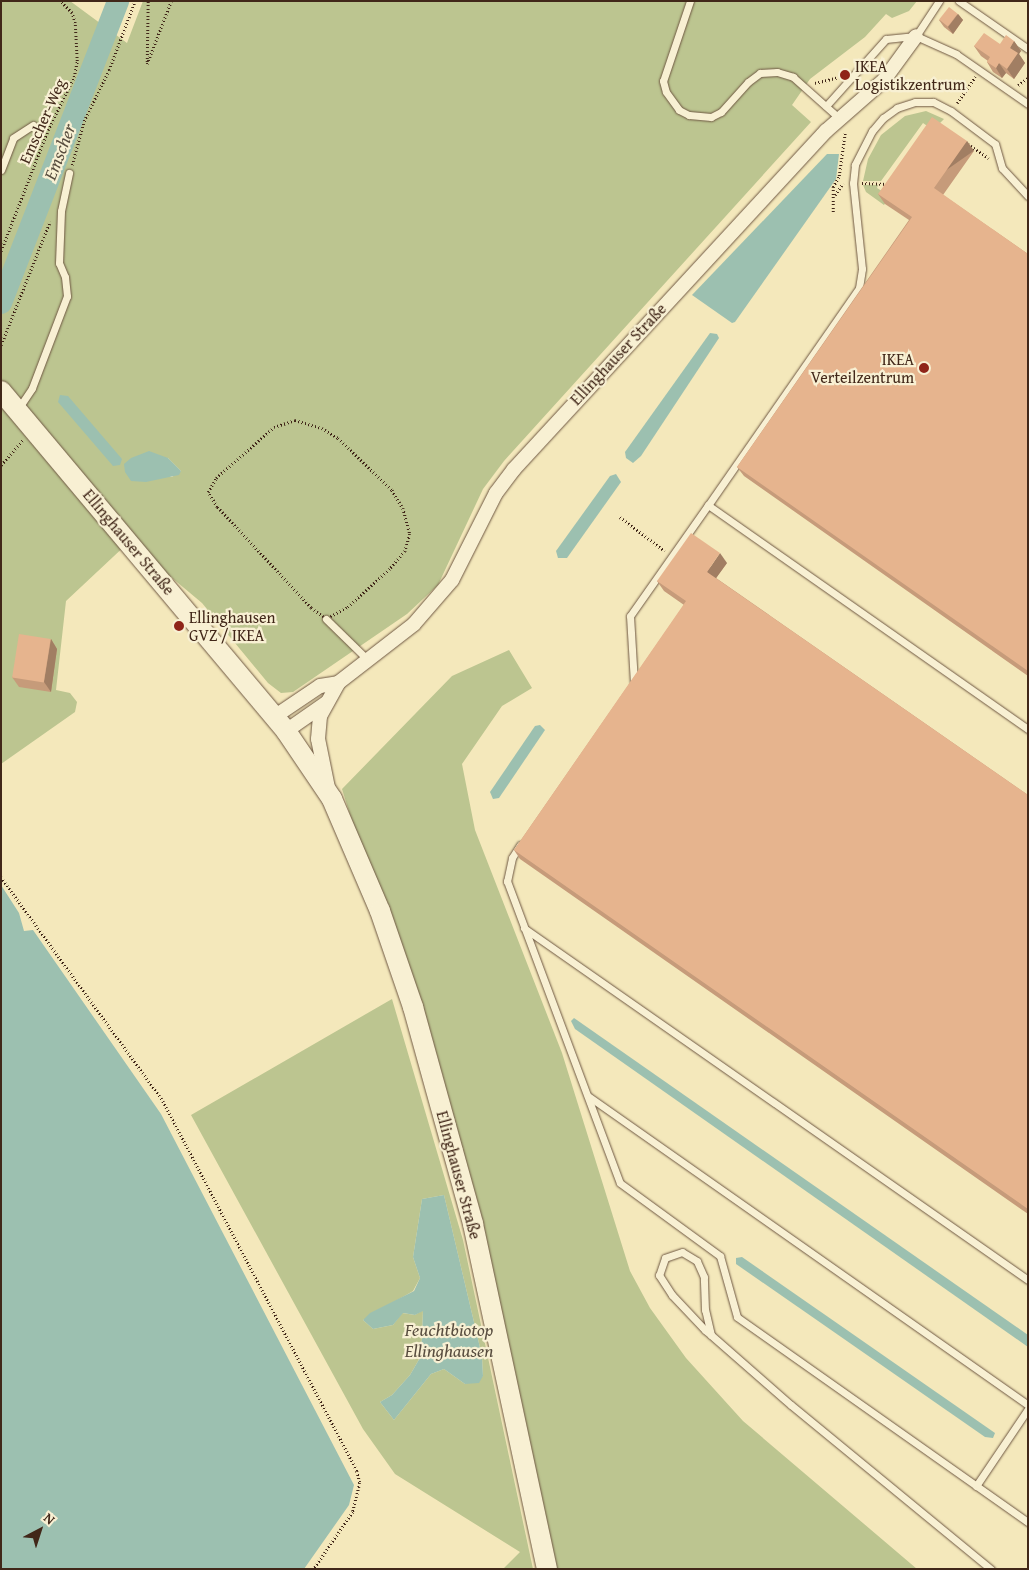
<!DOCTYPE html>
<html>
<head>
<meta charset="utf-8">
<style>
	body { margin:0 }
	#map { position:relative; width:1029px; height:1570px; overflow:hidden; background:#f4e8bb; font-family:"Gentium Book Plus",serif }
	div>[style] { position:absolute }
	.green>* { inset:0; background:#bcc590 }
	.water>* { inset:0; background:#9cc0b0 }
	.river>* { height:22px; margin:-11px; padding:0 11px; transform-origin:11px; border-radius:11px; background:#9cc0b0 }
	.path>* { height:2.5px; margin-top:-1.25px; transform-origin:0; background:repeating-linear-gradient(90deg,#412719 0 1px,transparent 0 3.5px) }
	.roads { filter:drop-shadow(0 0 1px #6e5742) drop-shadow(0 0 1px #6e5742) }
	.service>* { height:7px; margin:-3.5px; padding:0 3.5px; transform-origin:3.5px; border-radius:3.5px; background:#f8f0d3 }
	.minor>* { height:14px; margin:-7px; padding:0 7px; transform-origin:7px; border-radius:7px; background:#f8f0d3 }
	.secondary>* { height:20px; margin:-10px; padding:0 10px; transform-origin:10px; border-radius:10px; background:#f8f0d3 }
	.wall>* { inset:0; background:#c69b7a }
	.shaded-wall>* { inset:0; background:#a17e63; transform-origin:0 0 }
	.building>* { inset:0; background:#e6b48e; transform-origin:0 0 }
	.dots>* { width:14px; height:14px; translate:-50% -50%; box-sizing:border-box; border:2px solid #f8f0d3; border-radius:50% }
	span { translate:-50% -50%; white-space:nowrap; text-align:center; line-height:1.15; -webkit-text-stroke:4.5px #f8f0d3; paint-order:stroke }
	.poi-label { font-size:16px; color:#412719 }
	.left { translate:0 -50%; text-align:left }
	.right { translate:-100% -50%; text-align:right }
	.street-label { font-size:16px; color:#412719 }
	.water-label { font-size:18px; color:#584d3f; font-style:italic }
	.frame { position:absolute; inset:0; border:2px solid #412719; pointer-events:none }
	.north { position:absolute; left:15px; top:1505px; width:50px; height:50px; -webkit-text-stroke:4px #f8f0d3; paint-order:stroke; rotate:40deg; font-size:14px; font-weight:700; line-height:20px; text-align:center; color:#412719 }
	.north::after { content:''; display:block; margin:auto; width:18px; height:22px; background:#412719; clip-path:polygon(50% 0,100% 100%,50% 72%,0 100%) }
</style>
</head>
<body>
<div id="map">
	<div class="green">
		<div style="clip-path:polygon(evenodd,1px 1px,70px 1px,127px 43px,143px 1px,917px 1px,909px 11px,892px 18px,886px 14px,865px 37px,810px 79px,792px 105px,811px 122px,504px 461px,483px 489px,438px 585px,407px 614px,293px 692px,281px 693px,268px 683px,202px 603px,129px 542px,66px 601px,56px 690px,70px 693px,77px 702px,75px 712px,1px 764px,1px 1px,168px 458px,181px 471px,172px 477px,162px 477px,168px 458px)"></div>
		<div style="clip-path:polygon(926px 111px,944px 119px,933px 130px,923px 123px,881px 181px,863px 181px,868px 159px,881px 135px,905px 116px)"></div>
		<div style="clip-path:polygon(863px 185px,878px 185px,877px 188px,890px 196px,884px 205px,866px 192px)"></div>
		<div style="clip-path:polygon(509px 650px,532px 688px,502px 706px,462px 764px,475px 830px,562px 1053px,630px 1271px,650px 1308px,686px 1358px,743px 1421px,917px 1569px,547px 1569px,523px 1445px,380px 911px,342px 789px,452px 676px)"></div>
		<div style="clip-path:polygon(evenodd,392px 999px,463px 1240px,533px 1569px,503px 1569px,520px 1552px,395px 1474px,363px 1429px,191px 1115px,392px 999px,444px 1195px,482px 1356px,483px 1376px,465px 1384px,444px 1369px,431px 1374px,394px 1420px,380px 1402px,392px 1395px,410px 1375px,421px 1356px,423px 1310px,415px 1315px,402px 1313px,393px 1325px,373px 1329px,363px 1320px,413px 1291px,420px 1278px,413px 1257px,422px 1199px,444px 1195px)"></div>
	</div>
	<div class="water">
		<div style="clip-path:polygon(827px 154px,839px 154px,836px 179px,735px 322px,732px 323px,692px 295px)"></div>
		<div style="clip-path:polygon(710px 333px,717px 334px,719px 338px,641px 456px,633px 463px,626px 458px,625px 452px)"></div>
		<div style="clip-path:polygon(60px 395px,68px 396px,122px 459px,120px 465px,113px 466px,58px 402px)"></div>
		<div style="clip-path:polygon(149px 451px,168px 458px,181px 471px,179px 475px,146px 482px,131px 481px,125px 472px,124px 464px,131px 458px)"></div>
		<div style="clip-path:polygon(616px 474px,621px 482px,567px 558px,558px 558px,556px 551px,610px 476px)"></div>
		<div style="clip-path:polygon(540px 725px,545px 730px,499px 798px,493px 799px,490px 792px,535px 726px)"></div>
		<div style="clip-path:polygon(1px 885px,19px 913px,24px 931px,33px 930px,161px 1114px,354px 1485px,349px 1505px,304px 1569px,1px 1569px)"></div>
		<div style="clip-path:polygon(574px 1018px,1028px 1335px,1028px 1347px,575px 1029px,571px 1021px)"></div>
		<div style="clip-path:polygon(444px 1195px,482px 1356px,483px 1376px,479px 1383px,465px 1384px,444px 1369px,431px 1374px,394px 1420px,380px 1402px,392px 1395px,410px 1375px,421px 1356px,423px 1311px,415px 1315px,403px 1313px,393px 1325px,373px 1329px,363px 1320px,370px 1313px,414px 1291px,420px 1278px,413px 1257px,422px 1199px)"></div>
		<div style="clip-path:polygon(742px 1257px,995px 1433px,993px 1438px,985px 1437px,736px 1264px,736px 1258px)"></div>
	</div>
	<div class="river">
		<div style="left:1px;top:303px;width:324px;rotate:-68.8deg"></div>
	</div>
	<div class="path">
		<div style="left:147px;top:62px;width:61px;rotate:-89.1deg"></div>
		<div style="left:147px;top:64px;width:67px;rotate:-69.1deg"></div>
		<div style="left:815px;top:83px;width:25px;rotate:-14deg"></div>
		<div style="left:1018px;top:85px;width:12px;rotate:-35deg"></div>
		<div style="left:957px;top:103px;width:32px;rotate:-55deg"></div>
		<div style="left:968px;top:144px;width:25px;rotate:34deg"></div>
		<div style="left:72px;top:165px;width:46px;rotate:-74.7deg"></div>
		<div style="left:84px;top:121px;width:57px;rotate:-63.9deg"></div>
		<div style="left:109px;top:70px;width:74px;rotate:-69.4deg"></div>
		<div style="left:862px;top:183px;width:26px;rotate:2deg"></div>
		<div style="left:835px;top:195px;width:14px;rotate:-56deg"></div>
		<div style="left:833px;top:212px;width:25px;rotate:-90deg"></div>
		<div style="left:833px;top:187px;width:13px;rotate:-61deg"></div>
		<div style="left:839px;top:176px;width:43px;rotate:-82.1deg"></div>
		<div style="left:1px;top:251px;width:130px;rotate:-68.8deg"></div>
		<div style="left:48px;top:130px;width:59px;rotate:-63.9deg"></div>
		<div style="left:74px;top:77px;width:16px;rotate:-79deg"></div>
		<div style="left:77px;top:61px;width:38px;rotate:-93deg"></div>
		<div style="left:75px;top:23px;width:10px;rotate:-107deg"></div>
		<div style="left:72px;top:13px;width:17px;rotate:-135deg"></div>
		<div style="left:1px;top:345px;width:133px;rotate:-68.4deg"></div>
		<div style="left:295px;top:420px;width:28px;rotate:17deg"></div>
		<div style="left:322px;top:428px;width:19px;rotate:32deg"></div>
		<div style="left:338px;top:438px;width:75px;rotate:43.9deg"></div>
		<div style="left:392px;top:490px;width:21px;rotate:59deg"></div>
		<div style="left:403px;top:508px;width:27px;rotate:75deg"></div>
		<div style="left:410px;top:534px;width:18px;rotate:106deg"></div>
		<div style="left:405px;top:551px;width:23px;rotate:130deg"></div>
		<div style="left:390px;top:569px;width:58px;rotate:137.8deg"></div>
		<div style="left:347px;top:608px;width:24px;rotate:152deg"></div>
		<div style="left:326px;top:619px;width:19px;rotate:-144deg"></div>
		<div style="left:311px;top:608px;width:138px;rotate:-132.9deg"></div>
		<div style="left:217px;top:507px;width:17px;rotate:-121deg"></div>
		<div style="left:208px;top:492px;width:16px;rotate:-60deg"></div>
		<div style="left:216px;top:478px;width:77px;rotate:-41.3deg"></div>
		<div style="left:274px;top:427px;width:22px;rotate:-18deg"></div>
		<div style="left:1px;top:465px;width:33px;rotate:-49deg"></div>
		<div style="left:620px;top:517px;width:56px;rotate:37.1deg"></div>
		<div style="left:1px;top:877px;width:276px;rotate:54.1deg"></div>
		<div style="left:163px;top:1101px;width:418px;rotate:62.3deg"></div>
		<div style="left:357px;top:1471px;width:12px;rotate:76deg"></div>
		<div style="left:360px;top:1483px;width:30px;rotate:104deg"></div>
		<div style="left:353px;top:1512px;width:69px;rotate:124.4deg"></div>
	</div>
	<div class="roads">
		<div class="service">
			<div style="left:690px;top:1px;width:84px;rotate:108.6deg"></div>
			<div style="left:663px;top:81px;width:11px;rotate:75deg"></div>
			<div style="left:666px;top:92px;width:22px;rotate:54deg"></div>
			<div style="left:679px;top:110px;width:11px;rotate:27deg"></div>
			<div style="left:689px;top:115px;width:22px;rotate:5deg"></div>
			<div style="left:711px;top:117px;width:11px;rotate:-27deg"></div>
			<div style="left:721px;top:112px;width:40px;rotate:-48deg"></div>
			<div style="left:748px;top:82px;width:15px;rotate:-37deg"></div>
			<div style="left:760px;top:73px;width:17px;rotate:-3deg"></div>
			<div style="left:777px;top:72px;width:17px;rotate:17deg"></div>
			<div style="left:793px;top:77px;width:62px;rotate:41.7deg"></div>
			<div style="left:959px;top:1px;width:84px;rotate:34.8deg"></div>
			<div style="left:916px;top:36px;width:42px;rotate:-56.7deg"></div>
			<div style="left:826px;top:106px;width:90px;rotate:-48.2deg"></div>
			<div style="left:886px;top:39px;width:30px;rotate:-6deg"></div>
			<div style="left:916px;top:36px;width:44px;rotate:24.2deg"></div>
			<div style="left:956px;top:54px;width:88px;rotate:34.8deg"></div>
			<div style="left:1px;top:170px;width:34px;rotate:-69deg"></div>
			<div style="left:13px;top:138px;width:24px;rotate:-33deg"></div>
			<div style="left:1028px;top:196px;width:38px;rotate:-133deg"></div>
			<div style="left:1002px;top:168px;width:25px;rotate:-106deg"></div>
			<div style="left:995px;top:144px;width:55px;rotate:-143.1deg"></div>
			<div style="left:951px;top:111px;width:20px;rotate:-153deg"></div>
			<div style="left:933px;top:102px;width:18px;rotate:180deg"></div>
			<div style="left:915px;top:102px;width:19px;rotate:162deg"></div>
			<div style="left:897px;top:108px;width:17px;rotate:144deg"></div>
			<div style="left:883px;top:118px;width:17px;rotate:130deg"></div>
			<div style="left:872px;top:131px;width:38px;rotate:117deg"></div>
			<div style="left:855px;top:165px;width:18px;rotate:96deg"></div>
			<div style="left:853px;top:183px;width:86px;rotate:84deg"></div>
			<div style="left:862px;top:269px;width:19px;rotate:99deg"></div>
			<div style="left:859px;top:288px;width:264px;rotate:124.8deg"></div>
			<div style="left:708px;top:505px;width:391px;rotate:35deg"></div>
			<div style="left:18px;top:409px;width:25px;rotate:-56deg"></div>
			<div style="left:32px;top:388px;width:98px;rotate:-69.2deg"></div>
			<div style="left:67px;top:296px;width:19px;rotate:-96deg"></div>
			<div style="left:65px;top:277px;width:15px;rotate:-113deg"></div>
			<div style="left:59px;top:263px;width:52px;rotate:-87.8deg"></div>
			<div style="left:61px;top:211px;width:39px;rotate:-78deg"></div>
			<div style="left:326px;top:619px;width:59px;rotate:44.3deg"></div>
			<div style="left:634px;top:683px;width:67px;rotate:-93.4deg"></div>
			<div style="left:630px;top:616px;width:136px;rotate:-54.9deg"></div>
			<div style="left:520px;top:845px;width:15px;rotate:122deg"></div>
			<div style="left:512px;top:858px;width:24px;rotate:102deg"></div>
			<div style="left:507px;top:881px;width:322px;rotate:69.5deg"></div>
			<div style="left:620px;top:1183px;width:124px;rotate:36.1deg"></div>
			<div style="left:720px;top:1256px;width:63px;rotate:74.4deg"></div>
			<div style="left:737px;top:1317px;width:356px;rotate:35.2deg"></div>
			<div style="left:524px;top:928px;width:615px;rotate:34.93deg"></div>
			<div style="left:588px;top:1096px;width:538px;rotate:35.08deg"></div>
			<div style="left:711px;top:1335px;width:26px;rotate:-103deg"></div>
			<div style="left:705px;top:1310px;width:33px;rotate:-92deg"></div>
			<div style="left:704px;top:1277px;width:17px;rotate:-114deg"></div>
			<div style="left:697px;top:1261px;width:17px;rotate:-149deg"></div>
			<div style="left:682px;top:1252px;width:18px;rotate:161deg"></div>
			<div style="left:665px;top:1258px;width:18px;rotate:109deg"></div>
			<div style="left:659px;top:1275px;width:24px;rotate:57deg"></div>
			<div style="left:672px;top:1295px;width:48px;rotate:46.7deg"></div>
			<div style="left:705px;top:1330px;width:8px;rotate:40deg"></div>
			<div style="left:711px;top:1335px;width:106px;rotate:41.2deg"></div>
			<div style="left:791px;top:1405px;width:259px;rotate:39.4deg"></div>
			<div style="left:976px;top:1486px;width:93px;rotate:-56deg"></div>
		</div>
		<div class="minor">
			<div style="left:274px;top:717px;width:55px;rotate:-34deg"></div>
			<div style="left:320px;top:686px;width:18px;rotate:-9deg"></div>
			<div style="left:338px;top:683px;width:96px;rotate:-37.8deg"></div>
			<div style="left:414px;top:624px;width:58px;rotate:-49.2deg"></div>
			<div style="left:452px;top:580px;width:97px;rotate:-63.2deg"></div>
			<div style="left:496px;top:493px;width:30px;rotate:-53deg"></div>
			<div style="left:514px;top:469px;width:460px;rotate:-47.3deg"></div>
			<div style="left:826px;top:131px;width:77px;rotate:-41.3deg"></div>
			<div style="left:884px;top:80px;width:54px;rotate:-54deg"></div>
			<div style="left:286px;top:731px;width:49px;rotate:-35deg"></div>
			<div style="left:328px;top:788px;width:50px;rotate:-101.5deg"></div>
			<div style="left:318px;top:739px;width:23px;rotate:-85deg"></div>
			<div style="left:320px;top:716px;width:38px;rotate:-61deg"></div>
		</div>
		<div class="secondary">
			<div style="left:1px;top:391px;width:444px;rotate:50deg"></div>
			<div style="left:286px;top:731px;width:82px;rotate:55.9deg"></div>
			<div style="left:332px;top:799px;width:122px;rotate:66.8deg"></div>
			<div style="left:380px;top:911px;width:102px;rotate:71deg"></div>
			<div style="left:413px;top:1007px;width:225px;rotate:74.5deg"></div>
			<div style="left:473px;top:1224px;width:353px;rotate:77.9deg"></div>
		</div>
	</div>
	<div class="wall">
		<div style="clip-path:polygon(958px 14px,963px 20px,953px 34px,944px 27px,939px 20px)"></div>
		<div style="clip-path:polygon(1014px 41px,1021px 51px,1019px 54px,1025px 63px,1014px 79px,1006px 73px,1002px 78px,993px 72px,987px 62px,988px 61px,981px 56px,974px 46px,1000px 44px)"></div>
		<div style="clip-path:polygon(967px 141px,974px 151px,943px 195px,1028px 254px,1028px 676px,744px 476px,737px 467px,909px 220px,885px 204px,878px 194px)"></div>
		<div style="clip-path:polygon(727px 563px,716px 578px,1028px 795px,1028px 1214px,520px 859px,514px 850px,684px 605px,664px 591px,657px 581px)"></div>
		<div style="clip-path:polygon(51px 639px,57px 649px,51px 692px,19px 687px,12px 677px)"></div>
	</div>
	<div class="shaded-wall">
		<div style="clip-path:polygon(958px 14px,963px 20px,953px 34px,948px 27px)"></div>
		<div style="clip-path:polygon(1014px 41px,1021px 51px,1019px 54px,1025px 63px,1014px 79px,1007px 69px,1010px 48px)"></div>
		<div style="clip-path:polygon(999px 63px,1006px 73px,1002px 78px,996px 68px)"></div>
		<div style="left:967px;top:141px;width:12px;height:57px;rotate:55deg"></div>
		<div style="clip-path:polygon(720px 553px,727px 563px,714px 581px,707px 572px)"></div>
		<div style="clip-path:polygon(51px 639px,57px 649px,51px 692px,44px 682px)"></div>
	</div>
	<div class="building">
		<div style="left:949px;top:7px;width:11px;height:16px;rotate:38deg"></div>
		<div style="clip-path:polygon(984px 33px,1000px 44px,1006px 35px,1014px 41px,1010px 48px,1018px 53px,1007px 69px,999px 63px,996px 68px,987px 62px,990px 57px,974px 46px)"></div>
		<div style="clip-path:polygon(932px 117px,967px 141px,934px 188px,1028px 254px,1028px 671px,737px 467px,912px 217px,878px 194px)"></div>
		<div style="clip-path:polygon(691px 533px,720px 553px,707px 572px,1028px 795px,1028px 1209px,514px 850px,686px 601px,657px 581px)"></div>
		<div style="left:19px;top:634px;width:32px;height:44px;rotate:9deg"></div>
	</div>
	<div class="dots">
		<div style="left:845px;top:75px;background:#8f2418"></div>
		<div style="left:924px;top:368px;background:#8f2418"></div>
		<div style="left:179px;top:626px;background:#8f2418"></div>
	</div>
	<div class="poi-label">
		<span class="left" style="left:855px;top:75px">IKEA<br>Logistikzentrum</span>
		<span class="right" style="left:914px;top:368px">IKEA<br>Verteilzentrum</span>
		<span class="left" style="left:189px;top:626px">Ellinghausen<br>GVZ / IKEA</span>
	</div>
	<div class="street-label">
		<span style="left:42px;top:121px;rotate:-66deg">Emscher-Weg</span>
		<span style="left:618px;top:354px;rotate:-47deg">Ellinghauser Straße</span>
		<span style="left:129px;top:542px;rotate:50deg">Ellinghauser Straße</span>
		<span style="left:459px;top:1175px;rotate:75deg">Ellinghauser Straße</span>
	</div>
	<div class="water-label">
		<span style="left:60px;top:152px;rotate:-69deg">Emscher</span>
		<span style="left:449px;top:1341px">Feuchtbiotop<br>Ellinghausen</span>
	</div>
	<div class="frame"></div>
	<div class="north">N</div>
</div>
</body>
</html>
